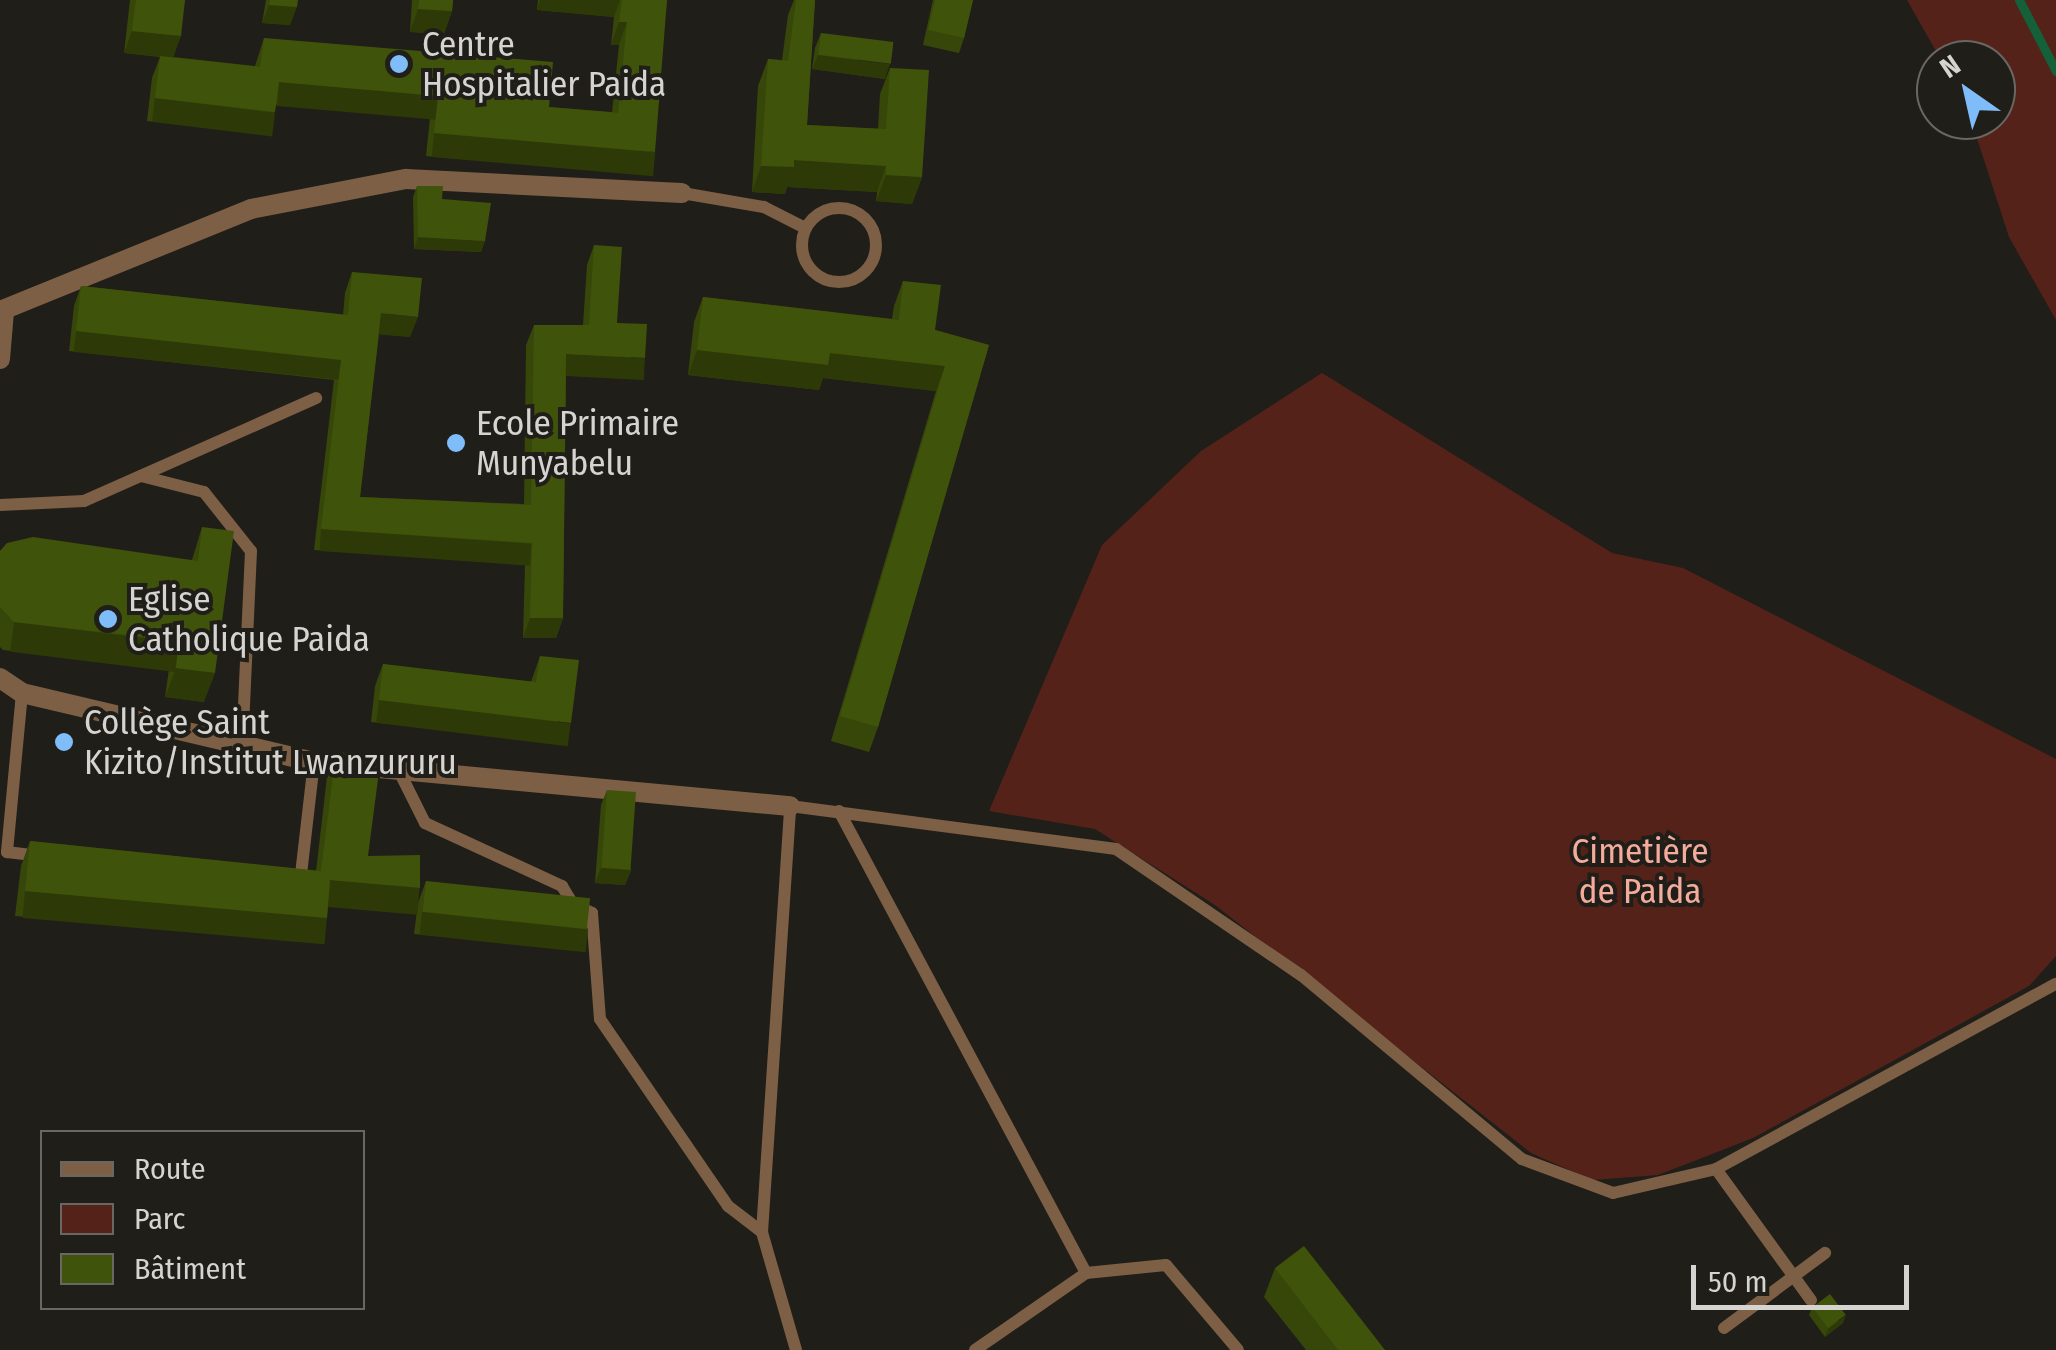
<!DOCTYPE html>
<html>
<head>
<meta charset="utf-8">
<style>
	body { margin:0 }
	#map { position:relative; width:2056px; height:1350px; overflow:hidden; background:#201e19; font-family:"Fira Sans Condensed",sans-serif }
	div>[style] { position:absolute }
	.green>* { inset:0; background:#55221a }
	.stream>* { height:9px; margin:-4.5px; padding:0 4.5px; transform-origin:4.5px; border-radius:4.5px; background:#146039 }
	.service>* { height:12px; margin:-6px; padding:0 6px; transform-origin:6px; border-radius:6px; background:#7d5f45 }
	.service>.ring { margin:-6px; padding:0; box-sizing:content-box; background:none; border:12px solid #7d5f45; border-radius:50% }
	.minor>* { height:20px; margin:-10px; padding:0 10px; transform-origin:10px; border-radius:10px; background:#7d5f45 }
	.wall>* { inset:0; background:#374709 }
	.shaded-wall>* { inset:0; background:#2d3a07; transform-origin:0 0 }
	.building>* { inset:0; background:#40530a; transform-origin:0 0 }
	.dots>* { width:28px; height:28px; translate:-50% -50%; box-sizing:border-box; border:5px solid #201e19; border-radius:50% }
	span { translate:-50% -50%; white-space:nowrap; text-align:center; line-height:1.15; -webkit-text-stroke:8px #201e19; paint-order:stroke }
	.poi-label { font-size:35px; color:#d5d4d1 }
	.left { translate:0 -50%; text-align:left }
	.park-label { font-size:35px; color:#f5aa9c }
	.legend { position:absolute; left:40px; top:1130px; width:325px; height:180px; box-sizing:border-box; background:#201e19; border:2px solid #686763; margin:0; padding:12px 18px; list-style:none; font-size:30px; color:#d5d4d1 }
	.legend li { display:flex; align-items:center; gap:20px; height:50px }
	.legend b { width:50px; border:2px solid #686763 }
	.north { position:absolute; left:1916px; top:40px; width:100px; height:100px; box-sizing:border-box; background:#201e19; border:2px solid #686763; border-radius:50%; rotate:326deg; font-size:28px; font-weight:700; line-height:40px; text-align:center; color:#d5d4d1 }
	.north::after { content:''; display:block; margin:auto; width:35px; height:45px; background:#7fbdfa; clip-path:polygon(50% 0,100% 100%,50% 72%,0 100%) }
	.scale { position:absolute; left:1691px; top:1265px; width:218px; height:45px; box-sizing:border-box; border:5px solid #d5d4d1; border-top:0; padding-left:12px; font-size:30px; line-height:35px; white-space:nowrap; color:#d5d4d1; -webkit-text-stroke:8px #201e19; paint-order:stroke }
</style>
</head>
<body>
<div id="map">
	<div class="green">
		<div style="clip-path:polygon(1907px 0,2056px 0,2056px 320px,2009px 237px,1971px 120px,1996px 120px,1996px 60px,1941px 60px)"></div>
		<div style="clip-path:polygon(1322px 373px,1612px 553px,1683px 568px,2056px 759px,2056px 956px,2029px 986px,1753px 1138px,1658px 1175px,1592px 1180px,1531px 1153px,1215px 905px,1095px 829px,989px 811px,1102px 545px,1201px 451px)"></div>
	</div>
	<div class="stream">
		<div style="left:2019px;top:0;width:80px;rotate:62.5deg"></div>
	</div>
	<div class="service">
		<div style="left:682px;top:193px;width:83px;rotate:9.7deg"></div>
		<div style="left:764px;top:207px;width:46px;rotate:27.1deg"></div>
		<div class="ring" style="left:802px;top:208px;width:62px;height:62px"></div>
		<div style="left:141px;top:476px;width:65px;rotate:14.3deg"></div>
		<div style="left:204px;top:492px;width:75px;rotate:51.5deg"></div>
		<div style="left:251px;top:551px;width:195px;rotate:92.6deg"></div>
		<div style="left:0;top:505px;width:84px;rotate:-2.7deg"></div>
		<div style="left:84px;top:501px;width:254px;rotate:-23.9deg"></div>
		<div style="left:22px;top:693px;width:160px;rotate:95.4deg"></div>
		<div style="left:7px;top:852px;width:32px;rotate:7deg"></div>
		<div style="left:400px;top:773px;width:56px;rotate:63.4deg"></div>
		<div style="left:425px;top:823px;width:151px;rotate:24.7deg"></div>
		<div style="left:562px;top:886px;width:21px;rotate:59deg"></div>
		<div style="left:573px;top:904px;width:21px;rotate:25deg"></div>
		<div style="left:592px;top:913px;width:106px;rotate:85.7deg"></div>
		<div style="left:600px;top:1019px;width:227px;rotate:55.6deg"></div>
		<div style="left:728px;top:1206px;width:43px;rotate:37.4deg"></div>
		<div style="left:839px;top:811px;width:524px;rotate:61.87deg"></div>
		<div style="left:300px;top:883px;width:122px;rotate:-83.4deg"></div>
		<div style="left:1716px;top:1169px;width:162px;rotate:54.1deg"></div>
		<div style="left:1724px;top:1328px;width:126px;rotate:-36.6deg"></div>
		<div style="left:796px;top:1350px;width:123px;rotate:-106.1deg"></div>
		<div style="left:762px;top:1232px;width:427px;rotate:-86.2deg"></div>
		<div style="left:790px;top:806px;width:329px;rotate:7.5deg"></div>
		<div style="left:1116px;top:849px;width:224px;rotate:34.3deg"></div>
		<div style="left:1301px;top:975px;width:288px;rotate:39.8deg"></div>
		<div style="left:1522px;top:1159px;width:97px;rotate:20.5deg"></div>
		<div style="left:1613px;top:1193px;width:106px;rotate:-13.1deg"></div>
		<div style="left:1716px;top:1169px;width:387px;rotate:-28.6deg"></div>
		<div style="left:975px;top:1350px;width:135px;rotate:-34.7deg"></div>
		<div style="left:1086px;top:1273px;width:80px;rotate:-5.7deg"></div>
		<div style="left:1166px;top:1265px;width:111px;rotate:49.7deg"></div>
	</div>
	<div class="minor">
		<div style="left:0;top:311px;width:271px;rotate:-22.1deg"></div>
		<div style="left:251px;top:209px;width:158px;rotate:-11deg"></div>
		<div style="left:406px;top:179px;width:276px;rotate:2.9deg"></div>
		<div style="left:0;top:359px;width:48px;rotate:-85.2deg"></div>
		<div style="left:0;top:678px;width:27px;rotate:34deg"></div>
		<div style="left:22px;top:693px;width:300px;rotate:13.3deg"></div>
		<div style="left:314px;top:762px;width:478px;rotate:5.3deg"></div>
	</div>
	<div class="wall">
		<div style="clip-path:polygon(130px 0,185px 0,173px 57px,255px 66px,264px 38px,549px 107px,612px 112px,619px 45px,611px 45px,614px 17px,537px 10px,538px 0,667px 0,647px 175px,426px 156px,430px 118px,276px 105px,267px 135px,147px 121px,152px 78px,160px 57px,124px 53px)"></div>
		<div style="clip-path:polygon(266px 0,298px 0,290px 25px,262px 23px)"></div>
		<div style="clip-path:polygon(412px 0,453px 0,452px 11px,444px 34px,410px 32px)"></div>
		<div style="clip-path:polygon(794px 0,815px 0,807px 125px,878px 129px,880px 94px,890px 68px,922px 177px,912px 204px,876px 201px,877px 192px,787px 187px,785px 194px,752px 192px,758px 86px,768px 59px,782px 60px,788px 15px)"></div>
		<div style="clip-path:polygon(933px 0,973px 0,964px 38px,959px 53px,923px 45px)"></div>
		<div style="clip-path:polygon(821px 33px,885px 79px,812px 69px,815px 48px)"></div>
		<div style="clip-path:polygon(417px 186px,442px 199px,485px 241px,481px 252px,414px 249px,413px 197px)"></div>
		<div style="clip-path:polygon(594px 245px,617px 323px,638px 379px,566px 375px,563px 618px,556px 638px,523px 638px,525px 564px,314px 550px,334px 380px,69px 351px,74px 306px,81px 286px,343px 315px,345px 293px,352px 272px,410px 337px,379px 334px,360px 497px,524px 504px,526px 345px,534px 325px,583px 325px,587px 265px)"></div>
		<div style="clip-path:polygon(903px 281px,935px 330px,989px 345px,878px 727px,869px 752px,831px 741px,936px 391px,823px 378px,819px 390px,688px 375px,694px 322px,703px 297px,892px 319px,894px 306px)"></div>
		<div style="clip-path:polygon(202px 527px,204px 702px,165px 697px,169px 669px,3px 650px,0 647px,0 551px,192px 560px)"></div>
		<div style="clip-path:polygon(540px 656px,563px 744px,371px 722px,375px 686px,383px 664px,531px 682px)"></div>
		<div style="clip-path:polygon(336px 752px,368px 856px,411px 913px,328px 906px,327px 918px,318px 943px,15px 916px,21px 866px,30px 841px,316px 871px,327px 777px)"></div>
		<div style="clip-path:polygon(607px 790px,631px 870px,625px 885px,595px 883px,601px 805px)"></div>
		<div style="clip-path:polygon(426px 881px,588px 928px,580px 949px,414px 934px,418px 903px)"></div>
		<div style="clip-path:polygon(1275px 1268px,1385px 1350px,1306px 1350px,1264px 1297px)"></div>
		<div style="clip-path:polygon(1812px 1307px,1843px 1323px,1825px 1337px,1809px 1315px)"></div>
	</div>
	<div class="shaded-wall">
		<div style="clip-path:polygon(540px 0,620px 0,614px 17px,537px 10px)"></div>
		<div style="clip-path:polygon(269px 5px,297px 7px,290px 25px,262px 23px)"></div>
		<div style="clip-path:polygon(418px 9px,452px 11px,444px 34px,410px 32px)"></div>
		<div style="clip-path:polygon(619px 22px,627px 22px,619px 45px,611px 45px)"></div>
		<div style="clip-path:polygon(132px 31px,181px 36px,173px 58px,124px 53px)"></div>
		<div style="clip-path:polygon(818px 55px,890px 64px,885px 79px,812px 69px)"></div>
		<div style="left:279px;top:82px;width:160px;height:24px;rotate:5deg"></div>
		<div style="left:155px;top:98px;width:121px;height:24px;rotate:7deg"></div>
		<div style="left:434px;top:133px;width:222px;height:24px;rotate:5deg"></div>
		<div style="clip-path:polygon(794px 160px,886px 166px,877px 192px,787px 187px,785px 194px,752px 192px,761px 166px)"></div>
		<div style="clip-path:polygon(886px 175px,922px 177px,912px 204px,876px 201px)"></div>
		<div style="clip-path:polygon(418px 237px,485px 241px,481px 252px,414px 249px)"></div>
		<div style="clip-path:polygon(381px 313px,418px 317px,410px 337px,374px 334px)"></div>
		<div style="left:76px;top:331px;width:267px;height:21px;rotate:6deg"></div>
		<div style="clip-path:polygon(697px 350px,830px 353px,945px 366px,936px 391px,823px 378px,819px 390px,688px 375px)"></div>
		<div style="left:566px;top:354px;width:79px;height:22px;rotate:3deg"></div>
		<div style="left:321px;top:529px;width:211px;height:22px;rotate:4deg"></div>
		<div style="clip-path:polygon(530px 618px,563px 618px,556px 638px,523px 638px)"></div>
		<div style="left:14px;top:622px;width:166px;height:30px;rotate:7deg"></div>
		<div style="clip-path:polygon(176px 668px,215px 673px,204px 702px,165px 697px)"></div>
		<div style="left:379px;top:700px;width:193px;height:23px;rotate:7deg"></div>
		<div style="clip-path:polygon(601px 868px,631px 870px,625px 885px,595px 883px)"></div>
		<div style="left:330px;top:880px;width:90px;height:27px;rotate:5deg"></div>
		<div style="left:25px;top:891px;width:303px;height:27px;rotate:5deg"></div>
		<div style="left:422px;top:912px;width:167px;height:23px;rotate:6deg"></div>
		<div style="clip-path:polygon(1846px 1315px,1843px 1323px,1825px 1337px,1828px 1329px)"></div>
	</div>
	<div class="building">
		<div style="clip-path:polygon(136px 0,185px 0,181px 36px,132px 31px)"></div>
		<div style="clip-path:polygon(270px 0,298px 0,297px 7px,269px 5px)"></div>
		<div style="clip-path:polygon(419px 0,453px 0,452px 11px,418px 9px)"></div>
		<div style="clip-path:polygon(622px 0,667px 0,655px 152px,434px 133px,438px 96px,279px 82px,275px 112px,155px 98px,160px 56px,260px 67px,264px 38px,553px 62px,549px 107px,618px 113px,627px 22px,619px 22px)"></div>
		<div style="clip-path:polygon(796px 0,815px 0,807px 125px,886px 129px,890px 68px,929px 70px,922px 177px,886px 175px,886px 166px,794px 160px,794px 167px,761px 166px,768px 59px,788px 61px)"></div>
		<div style="clip-path:polygon(935px 0,973px 0,964px 38px,928px 30px)"></div>
		<div style="left:821px;top:33px;width:73px;height:22px;rotate:7deg"></div>
		<div style="clip-path:polygon(417px 186px,443px 186px,442px 199px,491px 203px,485px 241px,418px 237px)"></div>
		<div style="clip-path:polygon(594px 245px,622px 247px,617px 323px,647px 324px,645px 358px,566px 354px,563px 618px,530px 618px,532px 543px,321px 529px,341px 360px,76px 331px,81px 286px,348px 315px,352px 272px,422px 278px,418px 317px,381px 313px,360px 497px,531px 505px,534px 325px,589px 325px)"></div>
		<div style="clip-path:polygon(903px 281px,941px 285px,935px 330px,989px 345px,878px 727px,840px 716px,945px 366px,830px 353px,828px 365px,697px 350px,703px 297px,899px 320px)"></div>
		<div style="clip-path:polygon(202px 527px,234px 531px,215px 673px,176px 668px,179px 641px,14px 622px,0 607px,0 551px,7px 543px,33px 537px,198px 561px)"></div>
		<div style="clip-path:polygon(540px 656px,579px 660px,571px 723px,379px 700px,383px 664px,536px 682px)"></div>
		<div style="clip-path:polygon(336px 752px,381px 756px,368px 856px,420px 855px,420px 888px,330px 880px,327px 918px,25px 891px,30px 841px,321px 871px)"></div>
		<div style="left:607px;top:790px;width:29px;height:78px;rotate:4deg"></div>
		<div style="left:426px;top:881px;width:165px;height:31px;rotate:6deg"></div>
		<div style="clip-path:polygon(1304px 1246px,1385px 1350px,1338px 1350px,1275px 1268px)"></div>
		<div style="left:1830px;top:1294px;width:26px;height:22px;rotate:53deg"></div>
	</div>
	<div class="dots">
		<div style="left:399px;top:64px;background:#7fbdfa"></div>
		<div style="left:456px;top:443px;background:#7fbdfa"></div>
		<div style="left:108px;top:619px;background:#7fbdfa"></div>
		<div style="left:64px;top:742px;background:#7fbdfa"></div>
	</div>
	<div class="poi-label">
		<span class="left" style="left:422px;top:64px">Centre<br>Hospitalier Paida</span>
		<span class="left" style="left:476px;top:443px">Ecole Primaire<br>Munyabelu</span>
		<span class="left" style="left:128px;top:619px">Eglise<br>Catholique Paida</span>
		<span class="left" style="left:84px;top:742px">Collège Saint<br>Kizito/Institut Lwanzururu</span>
	</div>
	<div class="park-label">
		<span style="left:1640px;top:871px">Cimetière<br>de Paida</span>
	</div>
	<ul class="legend">
	<li><b style="height:12px;background:#7d5f45"></b>Route</li>
	<li><b style="height:28px;background:#55221a"></b>Parc</li>
	<li><b style="height:28px;background:#40530a"></b>Bâtiment</li>
	</ul>
	<div class="north">N</div>
	<div class="scale">50 m</div>
</div>
</body>
</html>
